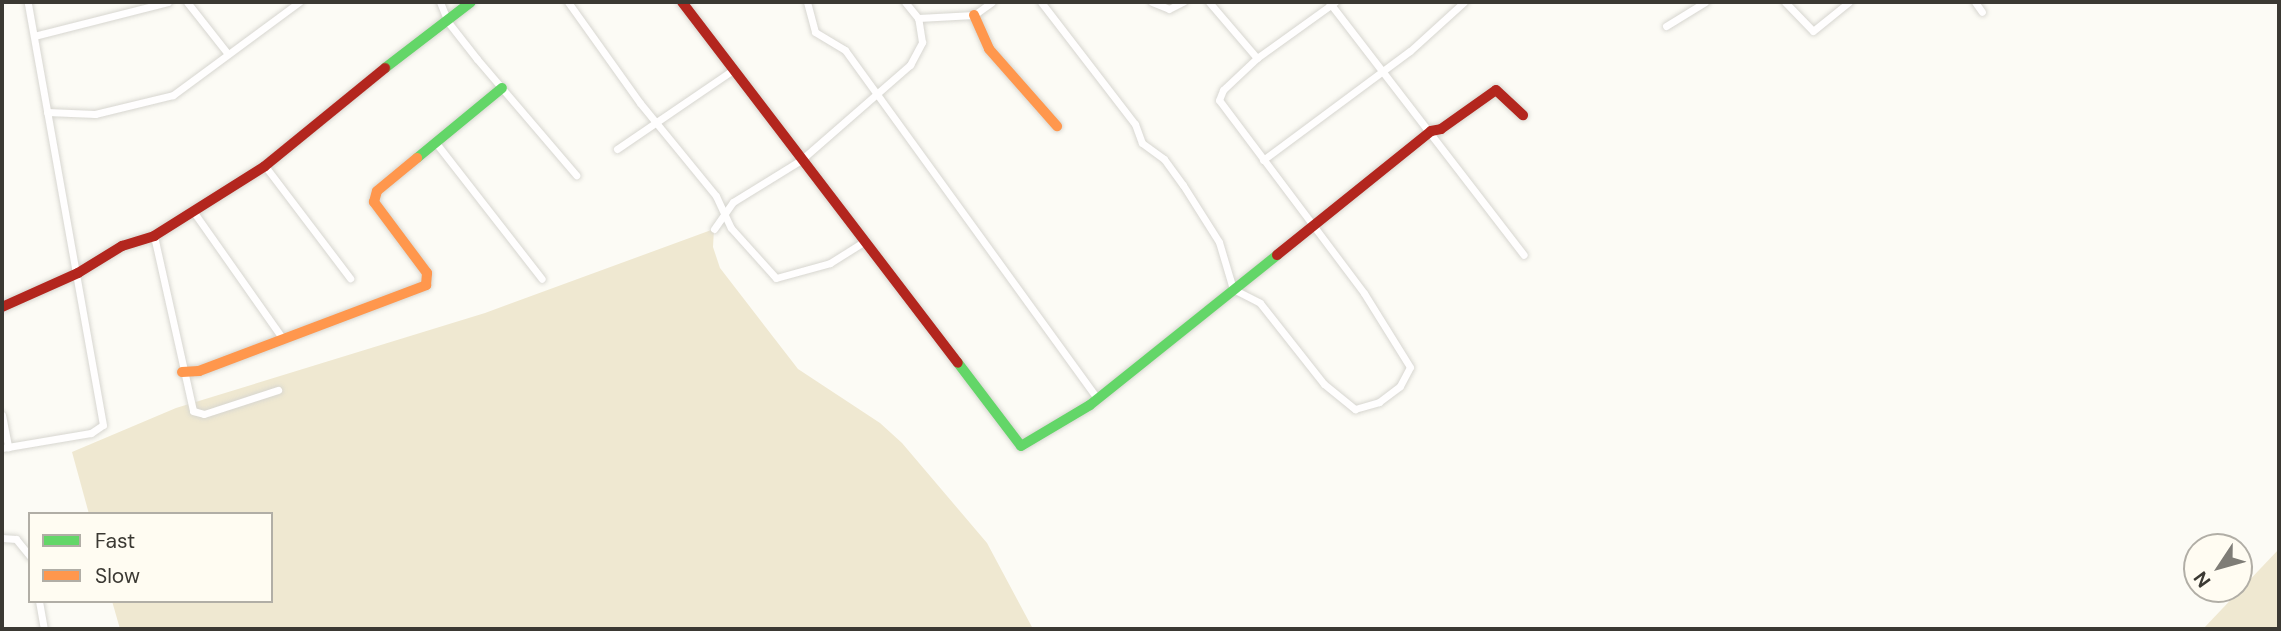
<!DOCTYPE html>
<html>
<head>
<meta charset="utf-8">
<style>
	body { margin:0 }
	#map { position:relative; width:2281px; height:631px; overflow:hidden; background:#fcfbf5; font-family:"DM Sans",sans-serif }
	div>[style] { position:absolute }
	.green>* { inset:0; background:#efe8d1 }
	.roads { filter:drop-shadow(0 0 2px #d7d6d0) drop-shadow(0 0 2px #d7d6d0) }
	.street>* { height:7px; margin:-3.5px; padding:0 3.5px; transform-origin:3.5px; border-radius:3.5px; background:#fffefe }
	.fast>* { height:10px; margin:-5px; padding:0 5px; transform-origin:5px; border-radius:5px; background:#63d668 }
	.slow>* { height:10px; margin:-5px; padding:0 5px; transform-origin:5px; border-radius:5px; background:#ff974d }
	.jam>* { height:10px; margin:-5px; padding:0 5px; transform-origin:5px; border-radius:5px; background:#b3261e }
	span { translate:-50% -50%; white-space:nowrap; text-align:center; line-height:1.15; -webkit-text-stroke:7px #fffcf2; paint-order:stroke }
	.frame { position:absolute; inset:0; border:4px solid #3b3933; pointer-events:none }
	.legend { position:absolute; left:28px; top:512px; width:245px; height:91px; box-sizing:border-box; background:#fffcf2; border:2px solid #b1aea6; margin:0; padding:9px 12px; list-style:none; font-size:21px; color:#3b3933 }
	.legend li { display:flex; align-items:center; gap:14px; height:35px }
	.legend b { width:35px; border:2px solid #b1aea6 }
	.north { position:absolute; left:2183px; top:533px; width:70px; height:70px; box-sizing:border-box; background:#fffcf2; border:2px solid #b1aea6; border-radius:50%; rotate:234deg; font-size:19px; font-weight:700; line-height:28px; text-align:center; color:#3b3933 }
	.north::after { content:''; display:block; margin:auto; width:24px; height:32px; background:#7f7d77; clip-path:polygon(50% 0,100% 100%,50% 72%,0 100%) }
</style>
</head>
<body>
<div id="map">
	<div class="green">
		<div style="clip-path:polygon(714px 229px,713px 247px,720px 268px,798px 369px,880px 423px,902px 443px,987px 543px,1033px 629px,120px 629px,112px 601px,271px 601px,271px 514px,89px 514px,72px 452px,176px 408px,485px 313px)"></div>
		<div style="clip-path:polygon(2279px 549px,2279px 629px,2203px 629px)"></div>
	</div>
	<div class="roads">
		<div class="street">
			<div style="left:187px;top:2px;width:66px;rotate:51.7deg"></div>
			<div style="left:440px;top:2px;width:22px;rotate:68deg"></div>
			<div style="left:448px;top:22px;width:47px;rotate:51.9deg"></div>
			<div style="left:477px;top:59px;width:153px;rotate:49.5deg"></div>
			<div style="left:568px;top:2px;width:124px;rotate:54.5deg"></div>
			<div style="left:640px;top:103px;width:120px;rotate:50.7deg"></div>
			<div style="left:716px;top:196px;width:35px;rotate:65deg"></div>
			<div style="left:731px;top:228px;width:67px;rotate:48deg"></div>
			<div style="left:776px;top:278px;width:56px;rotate:-15.5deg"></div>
			<div style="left:830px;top:263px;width:39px;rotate:-32deg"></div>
			<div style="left:807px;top:2px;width:31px;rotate:75deg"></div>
			<div style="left:815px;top:32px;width:35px;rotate:31deg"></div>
			<div style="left:845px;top:50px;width:431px;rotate:54.1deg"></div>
			<div style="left:905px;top:2px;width:21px;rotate:51deg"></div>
			<div style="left:1041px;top:2px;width:154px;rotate:52.4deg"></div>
			<div style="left:1135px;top:124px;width:20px;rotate:70deg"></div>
			<div style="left:1142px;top:143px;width:27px;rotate:36deg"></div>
			<div style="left:1164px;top:159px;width:32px;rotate:54deg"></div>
			<div style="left:1183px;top:185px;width:67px;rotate:57.7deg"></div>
			<div style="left:1219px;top:242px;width:49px;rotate:73.4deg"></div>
			<div style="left:1233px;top:289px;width:30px;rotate:27deg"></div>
			<div style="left:1260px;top:303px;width:103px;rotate:51.7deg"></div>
			<div style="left:1324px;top:384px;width:40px;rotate:39deg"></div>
			<div style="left:1355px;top:409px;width:25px;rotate:-16deg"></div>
			<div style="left:1379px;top:402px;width:26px;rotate:-37deg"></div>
			<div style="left:1400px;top:386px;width:21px;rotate:-62deg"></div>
			<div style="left:1410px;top:367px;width:87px;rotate:-121.9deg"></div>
			<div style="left:1364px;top:293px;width:241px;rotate:-126.9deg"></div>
			<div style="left:1219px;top:100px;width:11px;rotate:-68deg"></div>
			<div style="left:1223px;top:90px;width:47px;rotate:-43.3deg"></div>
			<div style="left:1257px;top:58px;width:96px;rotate:-35.7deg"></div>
			<div style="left:1152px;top:2px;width:18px;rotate:22deg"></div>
			<div style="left:1169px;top:9px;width:16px;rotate:-27deg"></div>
			<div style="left:1209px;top:2px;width:74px;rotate:49.4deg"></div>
			<div style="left:1329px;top:2px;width:319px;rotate:52.4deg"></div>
			<div style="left:1785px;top:2px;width:40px;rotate:46deg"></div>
			<div style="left:1813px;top:31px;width:46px;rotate:-38.9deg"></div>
			<div style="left:1975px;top:2px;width:12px;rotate:55deg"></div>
			<div style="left:1666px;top:26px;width:46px;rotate:-31.6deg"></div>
			<div style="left:34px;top:36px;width:138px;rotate:-14.2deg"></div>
			<div style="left:47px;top:112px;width:48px;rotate:2.4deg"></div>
			<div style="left:95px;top:114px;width:80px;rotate:-13.7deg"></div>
			<div style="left:173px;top:95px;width:157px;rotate:-36.4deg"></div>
			<div style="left:436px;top:143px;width:172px;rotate:52.1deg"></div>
			<div style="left:617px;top:149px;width:140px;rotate:-34.3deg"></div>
			<div style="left:1263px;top:160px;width:183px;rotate:-36.6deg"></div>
			<div style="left:1410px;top:51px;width:73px;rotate:-42.2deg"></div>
			<div style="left:265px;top:166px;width:141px;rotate:52.8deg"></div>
			<div style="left:193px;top:211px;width:156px;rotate:54.9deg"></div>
			<div style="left:714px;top:229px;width:33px;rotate:-55deg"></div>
			<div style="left:733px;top:202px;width:80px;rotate:-31.7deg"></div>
			<div style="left:801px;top:160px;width:145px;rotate:-41.1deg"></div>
			<div style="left:910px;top:65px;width:26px;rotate:-62deg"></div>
			<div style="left:922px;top:42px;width:24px;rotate:-99deg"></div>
			<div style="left:918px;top:18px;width:56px;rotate:-3.1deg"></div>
			<div style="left:974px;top:15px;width:22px;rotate:-36deg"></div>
			<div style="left:154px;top:236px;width:179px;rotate:77.4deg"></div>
			<div style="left:193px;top:411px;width:11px;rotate:15deg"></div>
			<div style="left:204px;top:414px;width:78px;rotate:-18deg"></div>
			<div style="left:2px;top:415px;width:33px;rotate:79deg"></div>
			<div style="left:2px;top:448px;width:90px;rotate:-9.6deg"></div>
			<div style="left:91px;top:433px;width:14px;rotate:-34deg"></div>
			<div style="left:103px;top:425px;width:430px;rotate:-100.1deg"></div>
			<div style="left:2px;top:538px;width:14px;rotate:4deg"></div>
			<div style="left:16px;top:539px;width:22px;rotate:51deg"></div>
			<div style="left:39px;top:601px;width:28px;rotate:80deg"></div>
		</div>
		<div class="fast">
			<div style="left:385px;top:68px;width:108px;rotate:-37.5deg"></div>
			<div style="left:417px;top:158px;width:110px;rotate:-39.5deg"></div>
			<div style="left:958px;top:363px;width:104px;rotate:52.8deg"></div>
			<div style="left:1021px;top:446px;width:80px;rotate:-30.7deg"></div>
			<div style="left:1090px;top:405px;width:240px;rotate:-38.7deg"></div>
		</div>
		<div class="slow">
			<div style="left:974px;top:15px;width:37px;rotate:66deg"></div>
			<div style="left:989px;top:49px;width:103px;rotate:48.6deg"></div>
			<div style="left:182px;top:372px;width:17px;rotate:-3deg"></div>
			<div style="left:199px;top:371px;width:243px;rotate:-20.7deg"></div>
			<div style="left:426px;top:285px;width:12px;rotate:-85deg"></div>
			<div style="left:427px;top:273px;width:89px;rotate:-126.7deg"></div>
			<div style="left:374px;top:202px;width:11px;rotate:-75deg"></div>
			<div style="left:377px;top:191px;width:52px;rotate:-39.5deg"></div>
		</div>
		<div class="jam">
			<div style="left:682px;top:2px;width:454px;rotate:52.6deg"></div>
			<div style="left:1277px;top:255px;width:198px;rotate:-38.8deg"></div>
			<div style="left:1431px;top:131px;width:10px;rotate:-11deg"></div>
			<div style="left:1441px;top:129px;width:67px;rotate:-35.3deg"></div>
			<div style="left:1496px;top:90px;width:37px;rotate:43deg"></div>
			<div style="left:2px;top:307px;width:83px;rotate:-24.1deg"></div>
			<div style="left:78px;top:273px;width:52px;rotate:-31.5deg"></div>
			<div style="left:122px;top:246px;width:34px;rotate:-17deg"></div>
			<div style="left:154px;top:236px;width:131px;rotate:-32.2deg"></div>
			<div style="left:265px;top:166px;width:155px;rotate:-39.2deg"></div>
		</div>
	</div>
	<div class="frame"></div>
	<ul class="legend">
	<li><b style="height:9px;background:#63d668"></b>Fast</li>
	<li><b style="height:9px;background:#ff974d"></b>Slow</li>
	</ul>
	<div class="north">N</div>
</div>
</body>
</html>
